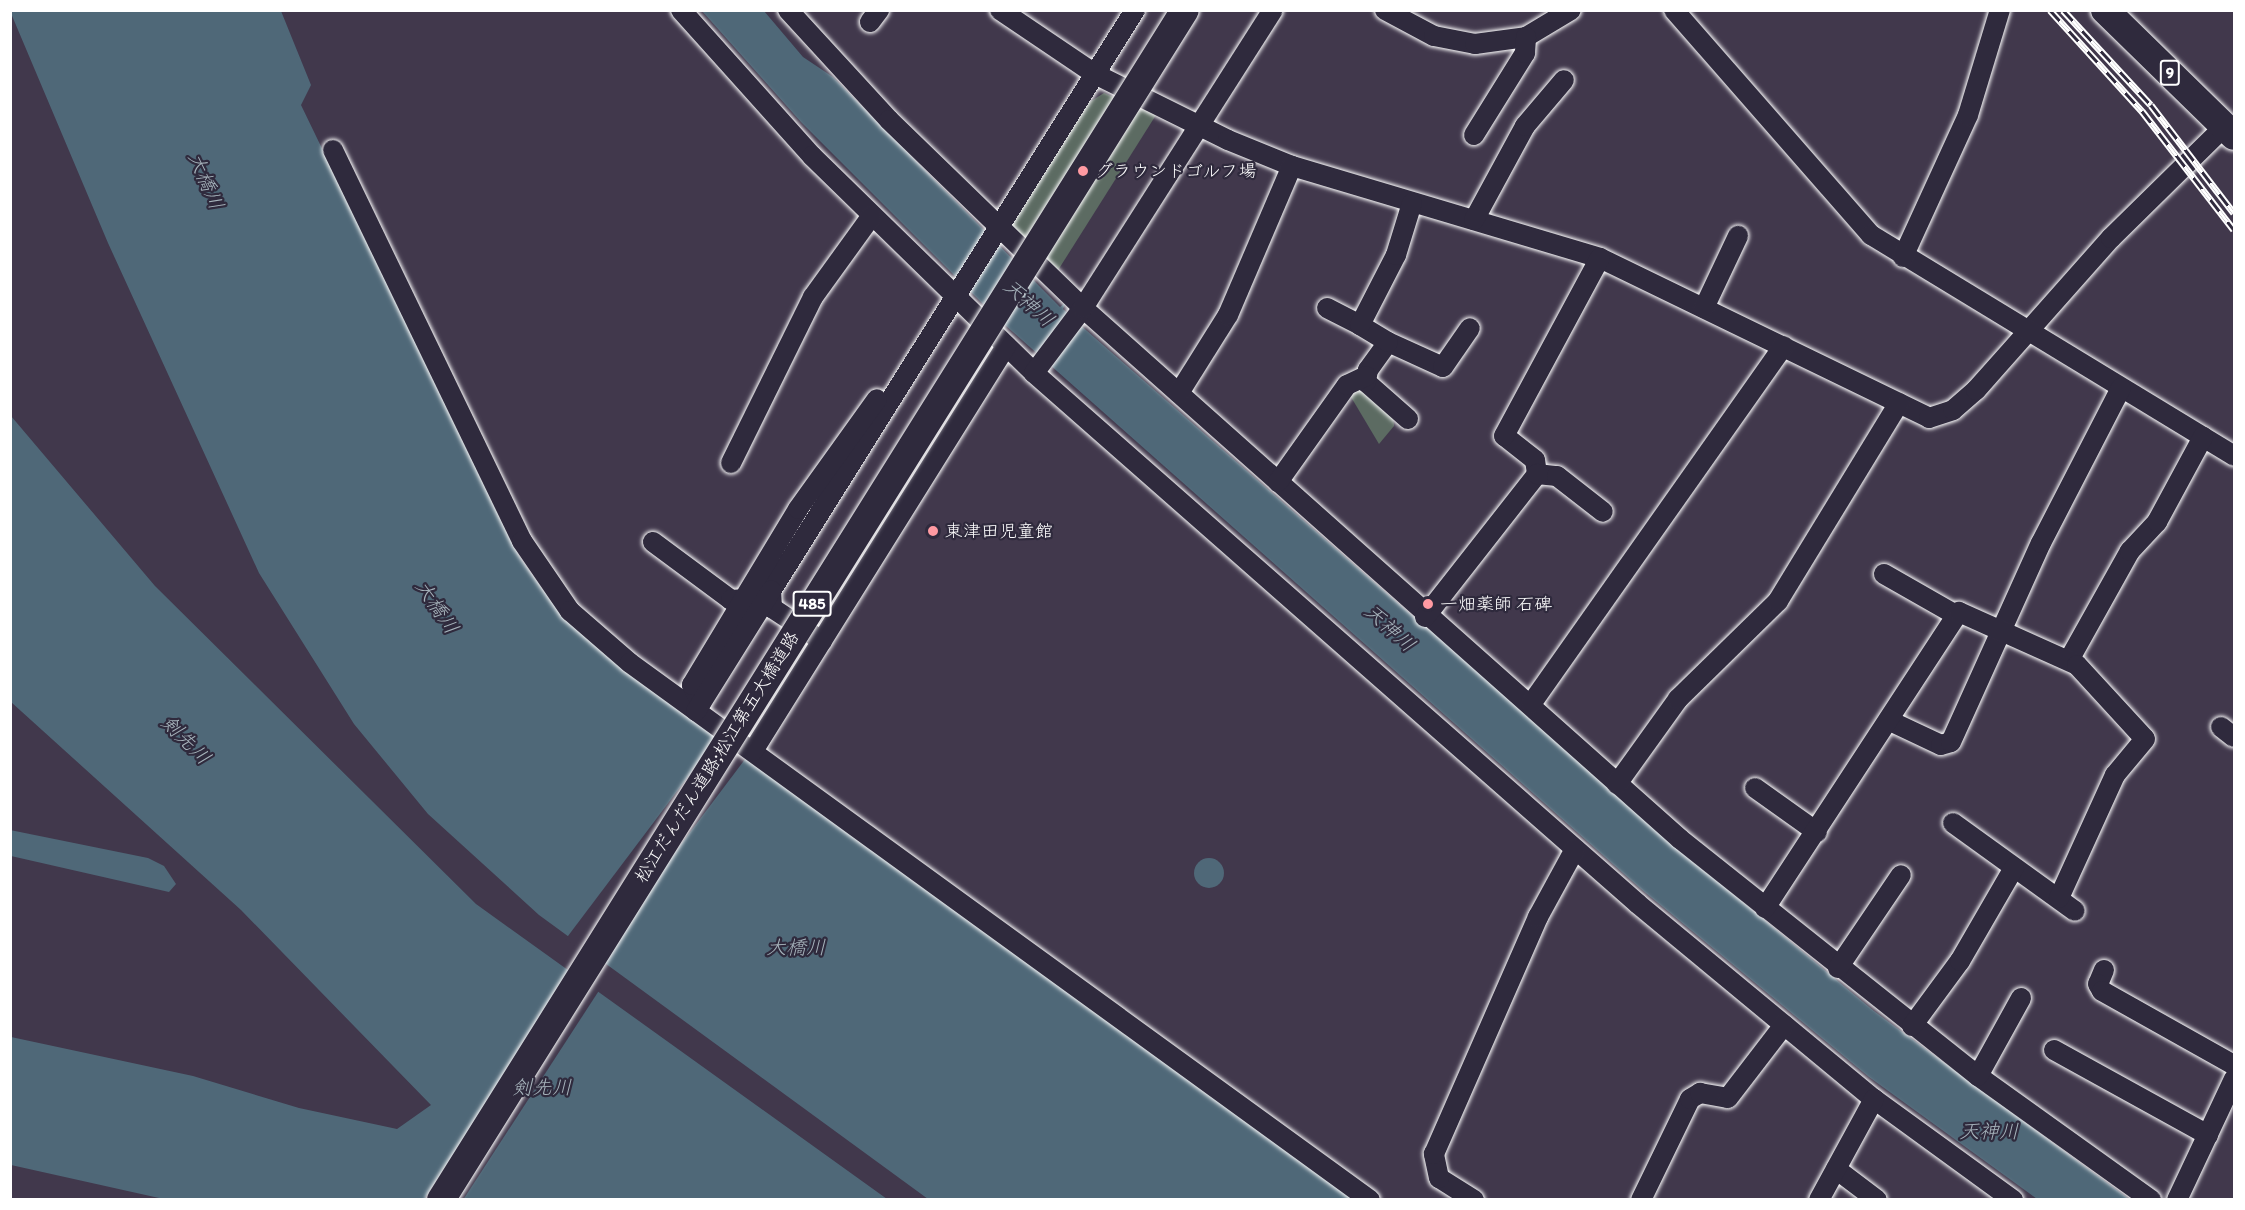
<!DOCTYPE html>
<html>
<head>
<meta charset="utf-8">
<style>
	body { margin:0 }
	#map { position:relative; width:2245px; height:1210px; overflow:hidden; background:#41384c; font-family:Itim,"Klee One",sans-serif }
	div>[style] { position:absolute }
	.green>* { inset:0; background:#5c6b62 }
	.water>* { inset:0; background:#4f6878 }
	.round { border-radius:50% }
	.pier>* { inset:0; background:#41384c; transform-origin:0 0 }
	.roads { filter:drop-shadow(0 0 2px #fff) drop-shadow(0 0 2px #fff) }
	.minor>* { height:20px; margin:-10px; padding:0 10px; transform-origin:10px; border-radius:10px; background:#2f2a3d }
	.highway>* { height:28px; margin:-14px; padding:0 14px; transform-origin:14px; border-radius:14px; background:#2f2a3d }
	.rail>* { height:7px; margin-top:-3.5px; transform-origin:0; background:repeating-linear-gradient(90deg,#2f2a3d 0 14px,#fff 0 28px); box-sizing:border-box; border-block:2px solid #fff }
	.bridges { filter:drop-shadow(0 0 2px #fff) drop-shadow(0 0 2px #fff) }
	.highway-bridge>* { height:28px; margin:-14px; padding:0 14px; transform-origin:14px; border-radius:14px; background:#2f2a3d }
	.dots>* { width:16px; height:16px; translate:-50% -50%; box-sizing:border-box; border:3px solid #2f2a3d; border-radius:50% }
	span { translate:-50% -50%; white-space:nowrap; text-align:center; line-height:1.15; -webkit-text-stroke:4.5px #2f2a3d; paint-order:stroke }
	.shield-label span { padding:2px 4px; background:#2f2a3d; border:2px solid; border-radius:4px; -webkit-text-stroke-width:0 }
	.shield-label { font-size:16px; color:#fff; font-weight:700 }
	.poi-label { font-size:18px; color:#fff }
	.left { translate:0 -50%; text-align:left }
	.street-label { font-size:18px; color:#fff }
	.water-label { font-size:20px; color:#a7b4bc; font-style:italic }
	.frame { position:absolute; inset:0; border:12px solid #fff; pointer-events:none }
</style>
</head>
<body>
<div id="map">
	<div class="green">
		<div style="clip-path:polygon(1104px 93px,1156px 115px,1055px 275px,1010px 228px,1088px 103px)"></div>
		<div style="clip-path:polygon(1358px 388px,1393px 415px,1394px 426px,1379px 444px,1348px 392px)"></div>
	</div>
	<div class="water">
		<div style="clip-path:polygon(10px 11px,281px 11px,311px 85px,301px 105px,519px 556px,550px 600px,589px 636px,1355px 1199px,928px 1199px,539px 915px,428px 814px,354px 724px,259px 573px,108px 243px)"></div>
		<div style="clip-path:polygon(702px 11px,764px 11px,803px 57px,833px 77px,1060px 307px,1066px 302px,1063px 309px,1078px 323px,1415px 618px,1426px 622px,1674px 845px,1874px 1011px,2129px 1199px,2037px 1199px,1869px 1077px,1641px 889px,996px 317px,801px 122px)"></div>
		<div style="clip-path:polygon(11px 416px,155px 586px,476px 904px,887px 1199px,168px 1200px,11px 1165px,11px 1037px,193px 1076px,299px 1108px,397px 1129px,431px 1105px,241px 910px,11px 702px)"></div>
		<div style="clip-path:polygon(10px 830px,148px 858px,164px 866px,176px 884px,169px 892px,11px 856px)"></div>
		<div class="round" style="left:1194px;top:858px;width:30px;height:30px"></div>
	</div>
	<div class="pier">
		<div style="left:721px;top:733px;width:35px;height:258px;rotate:37deg"></div>
		<div style="left:573px;top:970px;width:33px;height:271px;rotate:33deg"></div>
	</div>
	<div class="roads">
		<div class="minor">
			<div style="left:681px;top:10px;width:196px;rotate:48.1deg"></div>
			<div style="left:812px;top:156px;width:310px;rotate:44.3deg"></div>
			<div style="left:1034px;top:373px;width:804px;rotate:41.32deg"></div>
			<div style="left:1638px;top:904px;width:306px;rotate:39.6deg"></div>
			<div style="left:1874px;top:1099px;width:172px;rotate:36deg"></div>
			<div style="left:788px;top:10px;width:149px;rotate:47.4deg"></div>
			<div style="left:889px;top:120px;width:270px;rotate:44.1deg"></div>
			<div style="left:1083px;top:308px;width:799px;rotate:41.65deg"></div>
			<div style="left:1680px;top:839px;width:381px;rotate:38.5deg"></div>
			<div style="left:1978px;top:1076px;width:213px;rotate:35.6deg"></div>
			<div style="left:1000px;top:10px;width:115px;rotate:34deg"></div>
			<div style="left:1095px;top:74px;width:148px;rotate:26.4deg"></div>
			<div style="left:1228px;top:140px;width:69px;rotate:22.1deg"></div>
			<div style="left:1292px;top:166px;width:321px;rotate:16.6deg"></div>
			<div style="left:1600px;top:258px;width:366px;rotate:25.9deg"></div>
			<div style="left:1929px;top:418px;width:25px;rotate:-18deg"></div>
			<div style="left:1953px;top:410px;width:30px;rotate:-41deg"></div>
			<div style="left:1976px;top:390px;width:203px;rotate:-48.4deg"></div>
			<div style="left:2111px;top:238px;width:160px;rotate:-44.5deg"></div>
			<div style="left:1385px;top:10px;width:55px;rotate:28deg"></div>
			<div style="left:1434px;top:36px;width:42px;rotate:11deg"></div>
			<div style="left:1475px;top:44px;width:51px;rotate:-7.8deg"></div>
			<div style="left:1526px;top:37px;width:52px;rotate:-31deg"></div>
			<div style="left:1674px;top:10px;width:299px;rotate:48.8deg"></div>
			<div style="left:1871px;top:235px;width:425px;rotate:31.3deg"></div>
			<div style="left:870px;top:22px;width:15px;rotate:-53deg"></div>
			<div style="left:1474px;top:135px;width:97px;rotate:-58.1deg"></div>
			<div style="left:1525px;top:53px;width:16px;rotate:-86deg"></div>
			<div style="left:333px;top:150px;width:434px;rotate:64.2deg"></div>
			<div style="left:522px;top:541px;width:85px;rotate:55.6deg"></div>
			<div style="left:570px;top:611px;width:79px;rotate:40.9deg"></div>
			<div style="left:630px;top:663px;width:914px;rotate:35.97deg"></div>
			<div style="left:1474px;top:220px;width:107px;rotate:-61.5deg"></div>
			<div style="left:1525px;top:126px;width:60px;rotate:-49.7deg"></div>
			<div style="left:1903px;top:257px;width:156px;rotate:-65.4deg"></div>
			<div style="left:1968px;top:115px;width:110px;rotate:-73.1deg"></div>
			<div style="left:1327px;top:308px;width:37px;rotate:27deg"></div>
			<div style="left:1704px;top:308px;width:80px;rotate:-64.7deg"></div>
			<div style="left:1388px;top:342px;width:60px;rotate:24.4deg"></div>
			<div style="left:1443px;top:367px;width:47px;rotate:-55.3deg"></div>
			<div style="left:1034px;top:373px;width:81px;rotate:-53deg"></div>
			<div style="left:1083px;top:308px;width:353px;rotate:-57.5deg"></div>
			<div style="left:1179px;top:393px;width:92px;rotate:-57.9deg"></div>
			<div style="left:1228px;top:315px;width:162px;rotate:-66.8deg"></div>
			<div style="left:1408px;top:419px;width:56px;rotate:-138.6deg"></div>
			<div style="left:1366px;top:382px;width:12px;rotate:-81deg"></div>
			<div style="left:1368px;top:370px;width:34px;rotate:-54deg"></div>
			<div style="left:1388px;top:342px;width:33px;rotate:-149deg"></div>
			<div style="left:1360px;top:325px;width:79px;rotate:-62.8deg"></div>
			<div style="left:1396px;top:255px;width:54px;rotate:-72.9deg"></div>
			<div style="left:731px;top:463px;width:185px;rotate:-63.7deg"></div>
			<div style="left:813px;top:297px;width:99px;rotate:-54.1deg"></div>
			<div style="left:1537px;top:474px;width:14px;rotate:-98deg"></div>
			<div style="left:1535px;top:460px;width:39px;rotate:-142deg"></div>
			<div style="left:1504px;top:436px;width:202px;rotate:-61.7deg"></div>
			<div style="left:1278px;top:482px;width:119px;rotate:-54.6deg"></div>
			<div style="left:1347px;top:385px;width:21px;rotate:-25deg"></div>
			<div style="left:653px;top:542px;width:97px;rotate:36.6deg"></div>
			<div style="left:731px;top:600px;width:15px;rotate:-4deg"></div>
			<div style="left:1884px;top:574px;width:81px;rotate:29.7deg"></div>
			<div style="left:1425px;top:617px;width:182px;rotate:-51.9deg"></div>
			<div style="left:1537px;top:474px;width:20px;rotate:6deg"></div>
			<div style="left:1557px;top:476px;width:58px;rotate:38deg"></div>
			<div style="left:822px;top:641px;width:60px;rotate:-146.6deg"></div>
			<div style="left:772px;top:608px;width:17px;rotate:-93deg"></div>
			<div style="left:771px;top:591px;width:686px;rotate:-57.93deg"></div>
			<div style="left:2069px;top:660px;width:125px;rotate:-60.8deg"></div>
			<div style="left:2130px;top:551px;width:40px;rotate:-47deg"></div>
			<div style="left:2157px;top:522px;width:97px;rotate:-61.6deg"></div>
			<div style="left:701px;top:703px;width:20px;rotate:-117deg"></div>
			<div style="left:692px;top:685px;width:205px;rotate:-58.9deg"></div>
			<div style="left:798px;top:509px;width:135px;rotate:-54.3deg"></div>
			<div style="left:1531px;top:704px;width:438px;rotate:-54.8deg"></div>
			<div style="left:696px;top:711px;width:142px;rotate:-58deg"></div>
			<div style="left:1890px;top:721px;width:56px;rotate:25.2deg"></div>
			<div style="left:1941px;top:745px;width:10px;rotate:-17deg"></div>
			<div style="left:1951px;top:742px;width:218px;rotate:-65.7deg"></div>
			<div style="left:2041px;top:543px;width:174px;rotate:-62.7deg"></div>
			<div style="left:2221px;top:727px;width:16px;rotate:38deg"></div>
			<div style="left:753px;top:751px;width:478px;rotate:-58deg"></div>
			<div style="left:1617px;top:784px;width:105px;rotate:-54.3deg"></div>
			<div style="left:1678px;top:699px;width:140px;rotate:-44.4deg"></div>
			<div style="left:1778px;top:601px;width:232px;rotate:-58.6deg"></div>
			<div style="left:1755px;top:788px;width:76px;rotate:35.4deg"></div>
			<div style="left:1953px;top:823px;width:150px;rotate:35.8deg"></div>
			<div style="left:1765px;top:908px;width:354px;rotate:-56.8deg"></div>
			<div style="left:1959px;top:612px;width:129px;rotate:24.2deg"></div>
			<div style="left:2077px;top:665px;width:100px;rotate:47.4deg"></div>
			<div style="left:2145px;top:739px;width:47px;rotate:129.8deg"></div>
			<div style="left:2115px;top:775px;width:135px;rotate:114.5deg"></div>
			<div style="left:1838px;top:968px;width:112px;rotate:-55.9deg"></div>
			<div style="left:2104px;top:970px;width:15px;rotate:113deg"></div>
			<div style="left:2098px;top:984px;width:8px;rotate:60deg"></div>
			<div style="left:2102px;top:991px;width:151px;rotate:29.3deg"></div>
			<div style="left:1912px;top:1026px;width:81px;rotate:-53.6deg"></div>
			<div style="left:1960px;top:961px;width:108px;rotate:-59.9deg"></div>
			<div style="left:2054px;top:1050px;width:176px;rotate:28.9deg"></div>
			<div style="left:1978px;top:1076px;width:89px;rotate:-61.1deg"></div>
			<div style="left:1836px;top:1169px;width:51px;rotate:37.1deg"></div>
			<div style="left:1474px;top:1200px;width:41px;rotate:-147.8deg"></div>
			<div style="left:1439px;top:1178px;width:25px;rotate:-102deg"></div>
			<div style="left:1434px;top:1154px;width:259px;rotate:-66.3deg"></div>
			<div style="left:1538px;top:917px;width:77px;rotate:-61.4deg"></div>
			<div style="left:1641px;top:1200px;width:112px;rotate:-64.1deg"></div>
			<div style="left:1690px;top:1099px;width:12px;rotate:-31deg"></div>
			<div style="left:1700px;top:1093px;width:28px;rotate:10deg"></div>
			<div style="left:1728px;top:1098px;width:92px;rotate:-52.5deg"></div>
			<div style="left:1819px;top:1200px;width:115px;rotate:-61.4deg"></div>
			<div style="left:2177px;top:1200px;width:134px;rotate:-64.8deg"></div>
		</div>
		<div class="highway">
			<div style="left:2105px;top:10px;width:180px;rotate:44.3deg"></div>
		</div>
	</div>
	<div class="rail">
		<div style="left:2050px;top:10px;width:137px;rotate:47.7deg"></div>
		<div style="left:2142px;top:111px;width:150px;rotate:52.3deg"></div>
		<div style="left:2063px;top:10px;width:129px;rotate:47.2deg"></div>
		<div style="left:2151px;top:105px;width:136px;rotate:52.5deg"></div>
	</div>
	<div class="bridges">
		<div class="highway-bridge">
			<div style="left:441px;top:1200px;width:1403px;rotate:-57.99deg"></div>
		</div>
	</div>
	<div class="dots">
		<div style="left:1083px;top:171px;background:#ff9aa2"></div>
		<div style="left:933px;top:531px;background:#ff9aa2"></div>
		<div style="left:1428px;top:604px;background:#ff9aa2"></div>
	</div>
	<div class="shield-label">
		<span style="left:2170px;top:73px">9</span>
		<span style="left:812px;top:604px">485</span>
	</div>
	<div class="poi-label">
		<span class="left" style="left:1095px;top:171px">グラウンドゴルフ場</span>
		<span class="left" style="left:945px;top:531px">東津田児童館</span>
		<span class="left" style="left:1440px;top:604px">一畑薬師 石碑</span>
	</div>
	<div class="street-label">
		<span style="left:717px;top:757px;rotate:-58deg">松江だんだん道路;松江第五大橋道路</span>
	</div>
	<div class="water-label">
		<span style="left:206px;top:181px;rotate:67deg">大橋川</span>
		<span style="left:1029px;top:303px;rotate:42deg">天神川</span>
		<span style="left:437px;top:607px;rotate:56deg">大橋川</span>
		<span style="left:1390px;top:628px;rotate:42deg">天神川</span>
		<span style="left:186px;top:740px;rotate:45deg">剣先川</span>
		<span style="left:796px;top:947px">大橋川</span>
		<span style="left:542px;top:1087px">剣先川</span>
		<span style="left:1989px;top:1131px">天神川</span>
	</div>
	<div class="frame"></div>
</div>
</body>
</html>
